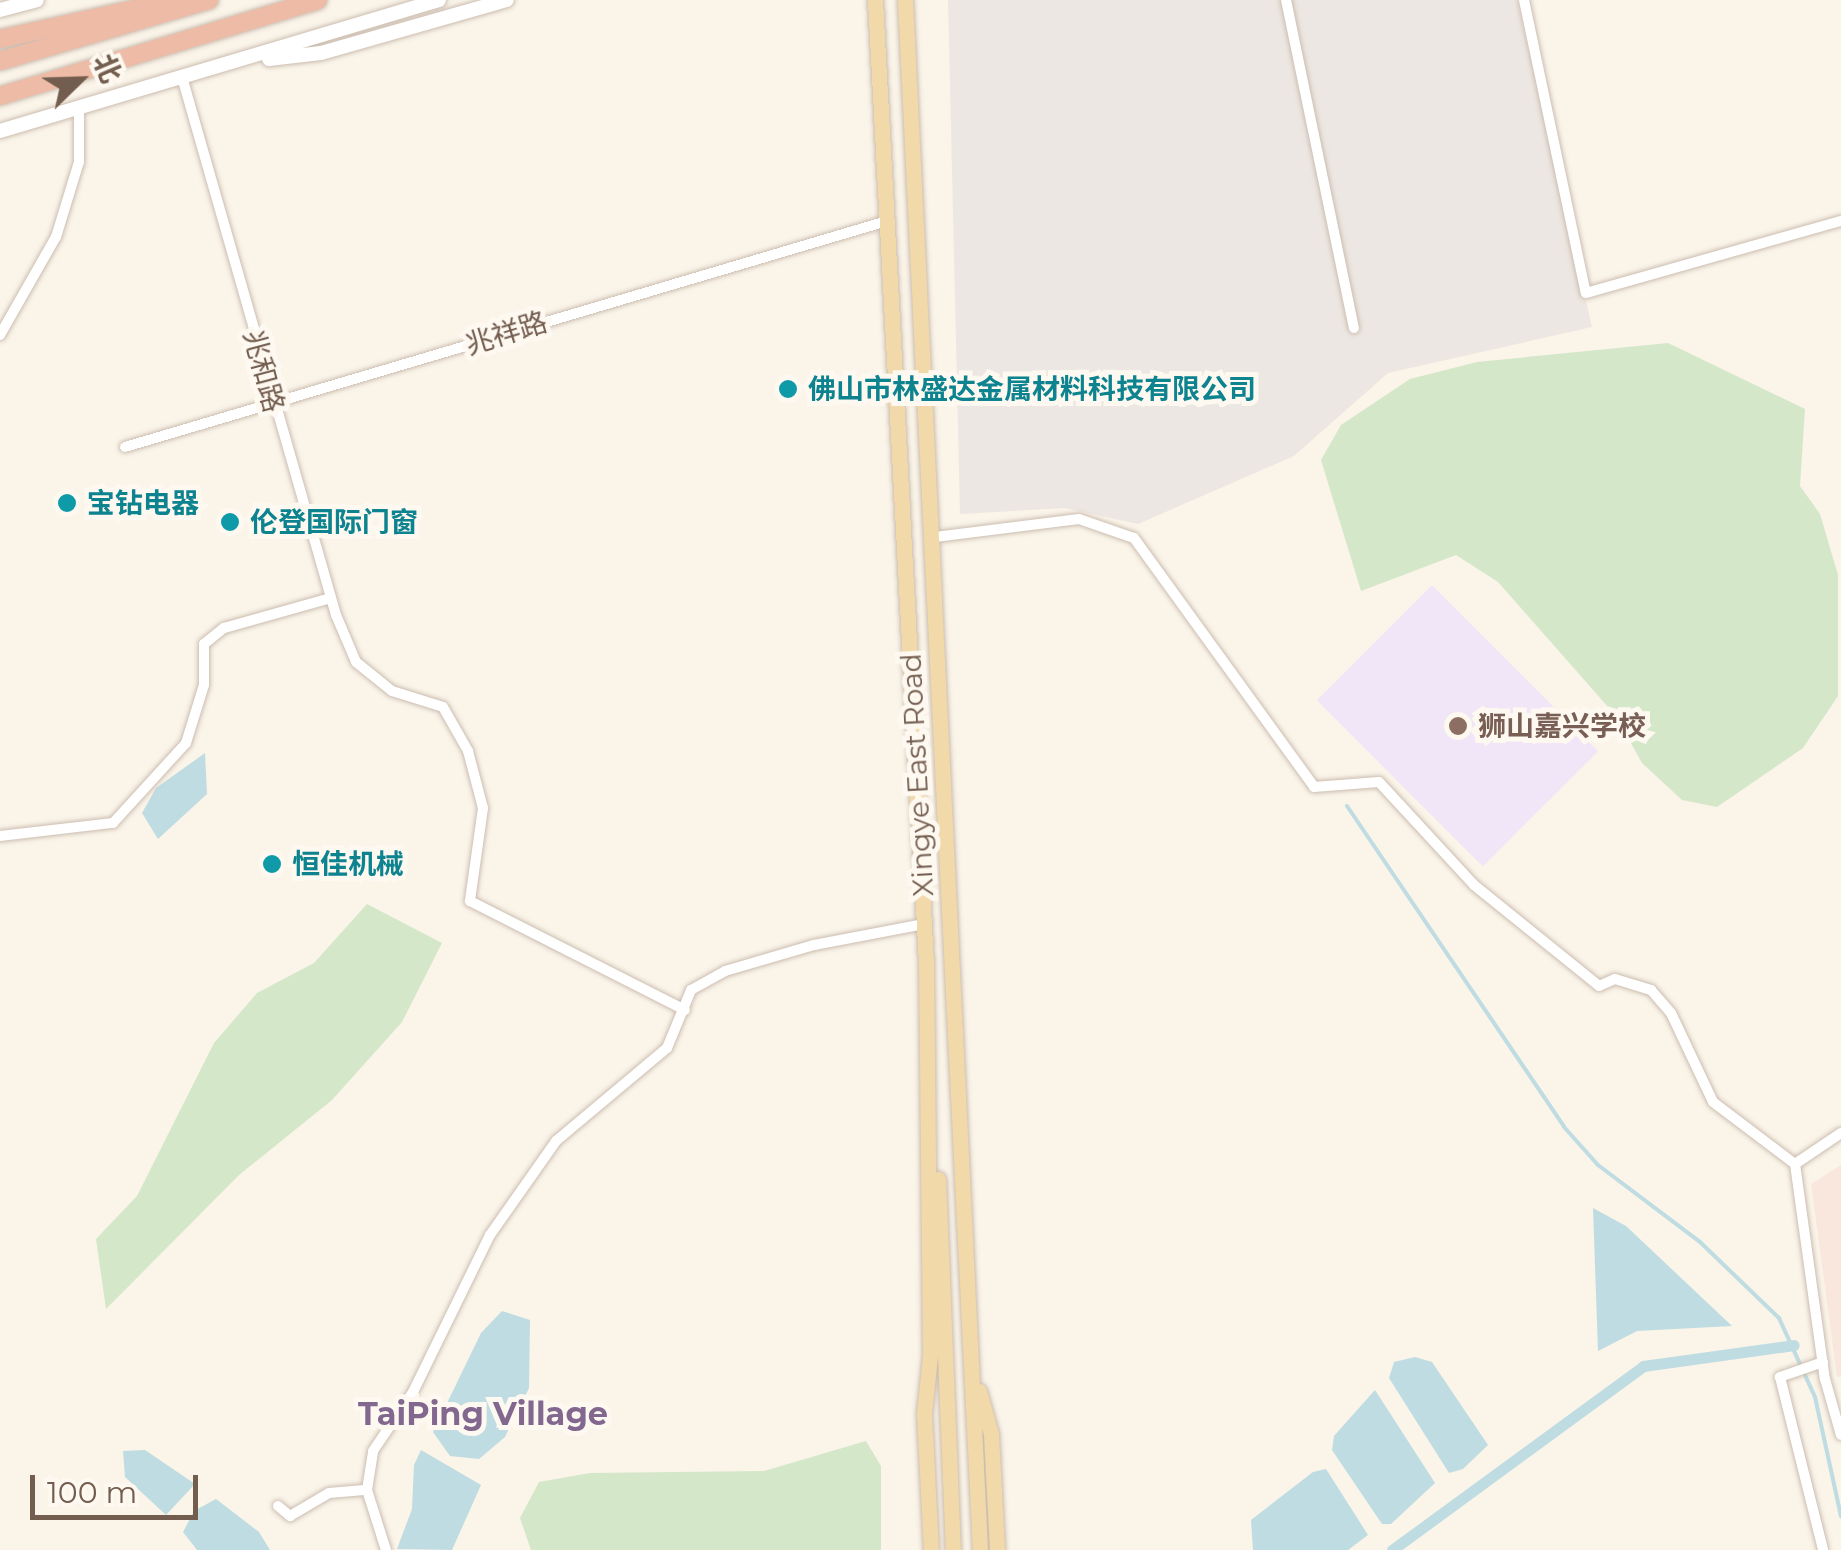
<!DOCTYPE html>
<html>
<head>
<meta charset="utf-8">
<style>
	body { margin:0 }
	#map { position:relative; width:1841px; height:1550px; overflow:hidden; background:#faf4e9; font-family:Montserrat,"Noto Sans SC",sans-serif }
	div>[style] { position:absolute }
	.commercial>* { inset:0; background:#f9e7de }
	.industrial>* { inset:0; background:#ece7e2 }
	.education>* { inset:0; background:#f1e6f7; transform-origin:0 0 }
	.green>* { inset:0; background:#d4e7c9 }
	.water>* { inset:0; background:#bfdce2 }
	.stream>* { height:4px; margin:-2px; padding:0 2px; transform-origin:2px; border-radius:2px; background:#bfdce2 }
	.canal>* { height:11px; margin:-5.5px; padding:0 5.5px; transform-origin:5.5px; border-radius:5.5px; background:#bfdce2 }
	.roads { filter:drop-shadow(0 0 2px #ccbdb0) drop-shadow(0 0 2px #ccbdb0) }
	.minor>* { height:10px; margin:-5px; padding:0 5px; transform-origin:5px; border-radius:5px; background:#fff }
	.secondary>* { height:14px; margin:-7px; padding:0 7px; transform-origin:7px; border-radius:7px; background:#fff }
	.primary>* { height:15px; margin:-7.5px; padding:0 7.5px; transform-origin:7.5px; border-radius:7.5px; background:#f2d9a9 }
	.motorway>* { height:18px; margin:-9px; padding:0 9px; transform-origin:9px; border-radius:9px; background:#eebba7 }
	.dots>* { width:28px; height:28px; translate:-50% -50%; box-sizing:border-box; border:5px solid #fdf8f0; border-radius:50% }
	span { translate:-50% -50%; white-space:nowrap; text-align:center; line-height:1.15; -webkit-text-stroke:10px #fdf8f0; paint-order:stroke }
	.street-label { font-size:28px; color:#735d4f }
	.culture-label { font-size:28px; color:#0d838f; font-weight:700 }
	.left { translate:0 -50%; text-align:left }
	.education-label { font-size:28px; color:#785e54; font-weight:700 }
	.quarter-label { font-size:32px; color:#82678e; font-weight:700 }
	.north { position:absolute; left:30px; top:30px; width:100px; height:100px; -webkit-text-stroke:8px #fdf8f0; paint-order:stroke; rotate:67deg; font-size:28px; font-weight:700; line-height:40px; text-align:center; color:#735d4f }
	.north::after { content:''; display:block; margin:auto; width:35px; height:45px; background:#735d4f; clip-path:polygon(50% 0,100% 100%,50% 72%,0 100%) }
	.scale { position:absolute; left:30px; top:1475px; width:168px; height:45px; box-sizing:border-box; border:5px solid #735d4f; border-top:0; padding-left:12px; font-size:30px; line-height:35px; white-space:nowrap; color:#735d4f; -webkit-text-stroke:8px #fdf8f0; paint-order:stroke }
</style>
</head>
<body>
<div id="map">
	<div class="commercial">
		<div style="clip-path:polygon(1841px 1165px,1841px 1377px,1837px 1377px,1811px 1184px)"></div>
	</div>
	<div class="industrial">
		<div style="clip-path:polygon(948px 0,1517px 0,1592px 327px,1388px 373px,1294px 456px,1138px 524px,1065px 508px,960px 514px)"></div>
	</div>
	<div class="education">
		<div style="left:1432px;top:585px;width:235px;height:163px;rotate:45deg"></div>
	</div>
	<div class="green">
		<div style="clip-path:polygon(1668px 343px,1805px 409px,1800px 486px,1820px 514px,1838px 575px,1838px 696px,1803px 748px,1717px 807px,1682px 800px,1642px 763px,1616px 716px,1498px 582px,1456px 555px,1361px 591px,1321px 460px,1341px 425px,1410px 379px,1477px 362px)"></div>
		<div style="clip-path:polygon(367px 904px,442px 943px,402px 1022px,332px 1100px,239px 1175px,106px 1309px,96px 1239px,137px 1196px,214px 1043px,257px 993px,314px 963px)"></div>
		<div style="clip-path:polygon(866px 1441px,881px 1466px,881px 1550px,531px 1550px,520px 1518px,539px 1482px,590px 1473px,764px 1471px)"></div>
	</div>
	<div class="water">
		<div style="clip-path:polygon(205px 753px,207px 794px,158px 839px,142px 813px,156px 788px)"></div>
		<div style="clip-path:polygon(1593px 1208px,1626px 1226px,1732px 1326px,1637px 1331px,1598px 1351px)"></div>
		<div style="clip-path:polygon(502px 1311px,530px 1320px,529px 1388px,505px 1437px,479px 1459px,450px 1456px,433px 1432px,481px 1333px)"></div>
		<div style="clip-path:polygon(1415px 1357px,1432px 1362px,1488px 1445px,1463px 1469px,1449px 1473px,1389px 1378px,1394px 1362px)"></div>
		<div style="clip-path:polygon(1375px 1390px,1435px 1483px,1391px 1524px,1382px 1524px,1332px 1450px,1334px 1436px)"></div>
		<div style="clip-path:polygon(145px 1450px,195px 1484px,166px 1515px,125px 1477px,123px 1451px)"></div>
		<div style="clip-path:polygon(421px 1450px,481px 1485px,452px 1550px,397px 1549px,412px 1509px,414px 1465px)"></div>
		<div style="clip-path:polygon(1326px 1469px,1368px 1535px,1348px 1550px,1253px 1550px,1251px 1520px,1313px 1472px)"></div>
		<div style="clip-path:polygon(216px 1499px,259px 1532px,270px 1550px,197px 1550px,183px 1532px,194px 1511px)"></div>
	</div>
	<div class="stream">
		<div style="left:1347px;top:806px;width:387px;rotate:55.9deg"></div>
		<div style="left:1564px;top:1127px;width:51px;rotate:48.2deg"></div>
		<div style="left:1598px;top:1165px;width:128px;rotate:37deg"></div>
		<div style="left:1700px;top:1242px;width:110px;rotate:43.9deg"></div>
		<div style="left:1779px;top:1318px;width:87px;rotate:65.5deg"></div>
		<div style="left:1815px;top:1397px;width:122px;rotate:77.7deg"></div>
	</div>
	<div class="canal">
		<div style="left:1392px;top:1550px;width:311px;rotate:-36.2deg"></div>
		<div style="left:1643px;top:1366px;width:152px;rotate:-7.9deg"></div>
	</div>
	<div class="roads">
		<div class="minor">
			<div style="left:1286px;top:0;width:335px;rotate:78.3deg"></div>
			<div style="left:1524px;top:0;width:299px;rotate:78.1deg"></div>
			<div style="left:1586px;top:293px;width:265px;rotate:-15.8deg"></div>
			<div style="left:182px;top:77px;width:560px;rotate:74.03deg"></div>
			<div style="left:336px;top:615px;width:51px;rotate:66.9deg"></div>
			<div style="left:356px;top:662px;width:46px;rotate:38.9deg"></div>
			<div style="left:392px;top:691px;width:53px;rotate:17.4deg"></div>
			<div style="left:443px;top:707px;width:51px;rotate:60.4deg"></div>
			<div style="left:468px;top:751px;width:59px;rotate:75.3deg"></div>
			<div style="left:483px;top:808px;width:94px;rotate:98deg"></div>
			<div style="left:470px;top:901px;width:241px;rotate:26.9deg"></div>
			<div style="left:0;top:335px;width:113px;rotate:-60.3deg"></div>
			<div style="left:56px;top:237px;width:78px;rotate:-73deg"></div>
			<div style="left:79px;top:162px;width:54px;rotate:-90deg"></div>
			<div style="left:125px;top:447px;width:795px;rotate:-16.52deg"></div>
			<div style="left:935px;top:537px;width:145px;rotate:-7.1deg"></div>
			<div style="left:1079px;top:519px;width:58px;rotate:19.1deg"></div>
			<div style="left:1134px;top:538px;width:307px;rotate:54.1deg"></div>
			<div style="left:1314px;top:787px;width:65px;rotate:-4.4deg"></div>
			<div style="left:1379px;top:782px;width:140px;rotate:47.3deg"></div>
			<div style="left:1474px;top:885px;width:161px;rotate:38.9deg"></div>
			<div style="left:1599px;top:986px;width:17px;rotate:-24deg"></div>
			<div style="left:1615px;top:979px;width:38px;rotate:17deg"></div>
			<div style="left:1651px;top:990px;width:30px;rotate:49deg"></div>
			<div style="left:1671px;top:1013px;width:98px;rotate:64.7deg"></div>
			<div style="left:1713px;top:1102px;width:103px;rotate:37.1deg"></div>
			<div style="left:0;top:836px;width:114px;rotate:-6.6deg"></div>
			<div style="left:113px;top:823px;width:108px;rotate:-47.6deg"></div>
			<div style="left:186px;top:743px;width:61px;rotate:-72.8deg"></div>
			<div style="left:204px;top:685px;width:41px;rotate:-90deg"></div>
			<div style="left:204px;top:644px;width:26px;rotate:-39deg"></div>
			<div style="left:224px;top:628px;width:111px;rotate:-15.7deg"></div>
			<div style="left:1841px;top:1133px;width:55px;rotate:146deg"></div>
			<div style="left:1795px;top:1164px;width:217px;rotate:82.1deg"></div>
			<div style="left:1825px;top:1379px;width:58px;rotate:74.1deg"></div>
			<div style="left:1823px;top:1362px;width:46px;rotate:160.8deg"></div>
			<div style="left:1780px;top:1377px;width:178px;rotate:76deg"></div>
			<div style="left:278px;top:1506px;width:16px;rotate:40deg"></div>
			<div style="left:290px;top:1516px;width:45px;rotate:-30.5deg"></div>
			<div style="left:329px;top:1493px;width:38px;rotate:-5deg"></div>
			<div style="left:386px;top:1550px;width:63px;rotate:-107.6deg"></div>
			<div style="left:367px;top:1490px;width:39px;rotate:-81deg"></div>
			<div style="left:373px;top:1451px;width:71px;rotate:-55.9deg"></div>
			<div style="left:413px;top:1392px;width:175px;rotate:-63.9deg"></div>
			<div style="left:490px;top:1235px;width:115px;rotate:-54.9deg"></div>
			<div style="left:556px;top:1141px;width:145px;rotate:-40deg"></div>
			<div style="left:667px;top:1048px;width:63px;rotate:-67.5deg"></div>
			<div style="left:691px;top:990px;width:39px;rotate:-29deg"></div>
			<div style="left:725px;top:971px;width:93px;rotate:-16.3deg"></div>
			<div style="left:814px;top:945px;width:112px;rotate:-10.8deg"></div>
		</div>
		<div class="secondary">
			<div style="left:0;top:10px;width:38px;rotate:-15deg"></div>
			<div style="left:269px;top:59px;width:52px;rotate:-6.6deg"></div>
			<div style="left:321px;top:53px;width:193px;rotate:-15.9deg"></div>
			<div style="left:0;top:131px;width:458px;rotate:-16.6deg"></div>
		</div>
		<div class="primary">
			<div style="left:875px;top:0;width:965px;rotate:86.97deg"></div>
			<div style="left:926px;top:964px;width:392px;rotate:89.4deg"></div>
			<div style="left:930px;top:1356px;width:57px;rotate:96deg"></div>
			<div style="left:924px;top:1413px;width:137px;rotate:87.1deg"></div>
			<div style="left:905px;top:0;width:1552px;rotate:87.23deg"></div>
			<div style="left:938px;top:1179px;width:371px;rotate:87.7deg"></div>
			<div style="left:979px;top:1391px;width:45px;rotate:74.4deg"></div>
			<div style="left:991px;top:1434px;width:116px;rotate:87deg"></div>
		</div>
		<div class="motorway">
			<div style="left:0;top:39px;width:178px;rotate:-12.6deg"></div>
			<div style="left:0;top:61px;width:218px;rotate:-16.3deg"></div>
			<div style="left:0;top:96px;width:332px;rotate:-16.8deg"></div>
		</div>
	</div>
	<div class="dots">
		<div style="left:788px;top:389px;background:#0f9aa8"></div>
		<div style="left:67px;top:503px;background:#0f9aa8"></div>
		<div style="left:230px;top:522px;background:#0f9aa8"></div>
		<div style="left:1458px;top:726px;background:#8d6e63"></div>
		<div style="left:272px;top:864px;background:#0f9aa8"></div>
	</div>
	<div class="street-label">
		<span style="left:506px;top:333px;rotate:-17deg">兆祥路</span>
		<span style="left:264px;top:371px;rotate:75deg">兆和路</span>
		<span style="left:917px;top:775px;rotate:-93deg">Xingye East Road</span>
	</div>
	<div class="culture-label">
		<span class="left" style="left:808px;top:389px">佛山市林盛达金属材料科技有限公司</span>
		<span class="left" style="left:87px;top:503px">宝钻电器</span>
		<span class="left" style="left:250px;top:522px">伦登国际门窗</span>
		<span class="left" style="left:292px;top:864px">恒佳机械</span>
	</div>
	<div class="education-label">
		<span class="left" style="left:1478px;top:726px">狮山嘉兴学校</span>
	</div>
	<div class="quarter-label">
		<span style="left:483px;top:1414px">TaiPing Village</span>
	</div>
	<div class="north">北</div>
	<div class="scale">100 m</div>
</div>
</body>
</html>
